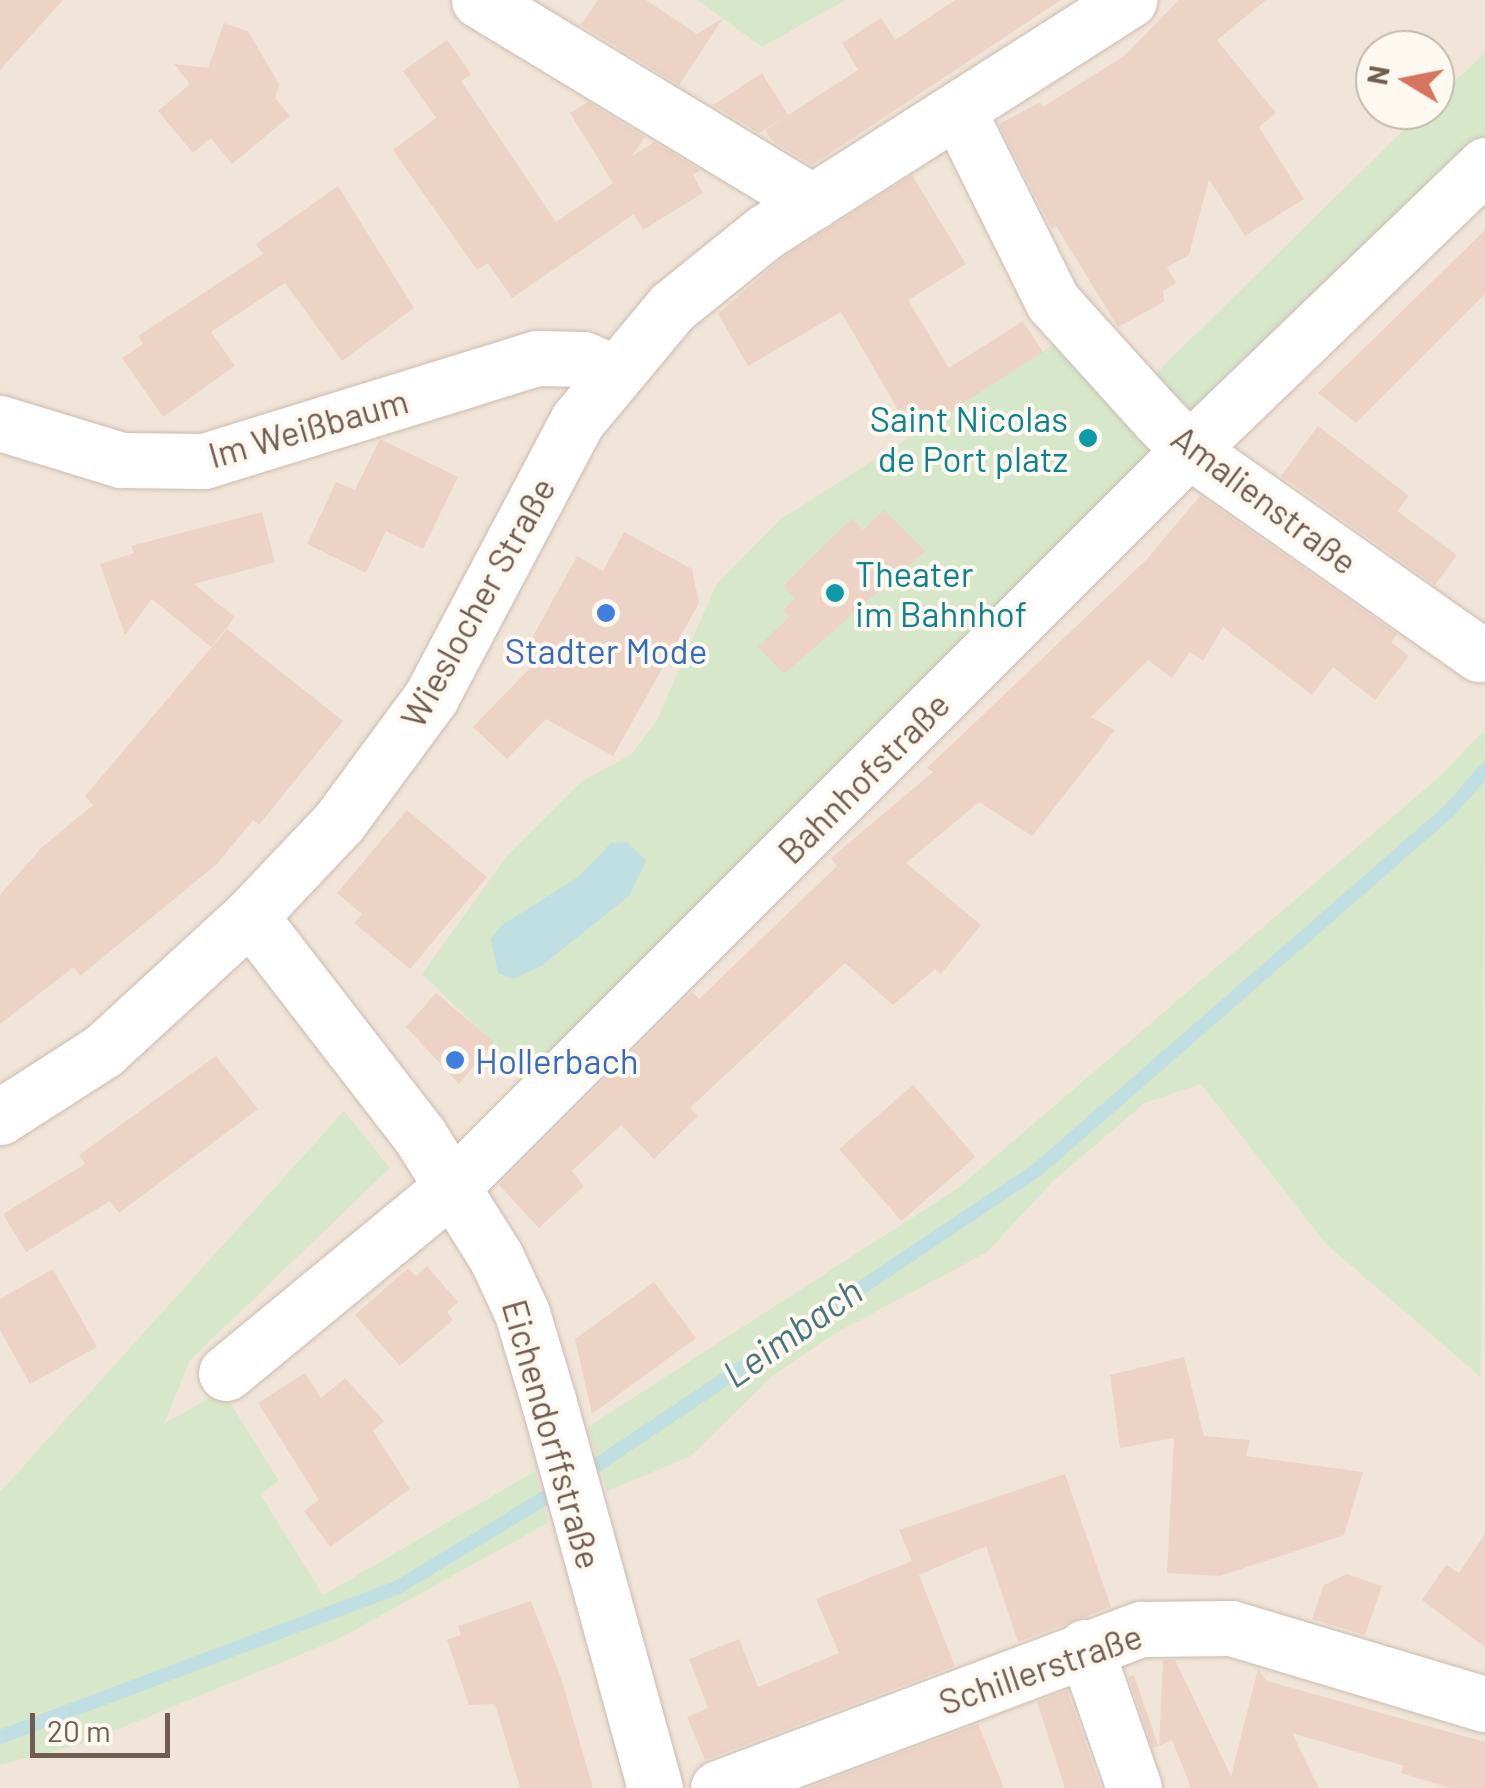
<!DOCTYPE html>
<html>
<head>
<meta charset="utf-8">
<style>
	body { margin:0 }
	#map { position:relative; width:1485px; height:1788px; overflow:hidden; background:#faf3ea; font-family:Barlow,sans-serif }
	div>[style] { position:absolute }
	.residential>* { inset:0; background:#f1e5d9 }
	.green>* { inset:0; background:#d7e7ca }
	.water>* { inset:0; background:#c0dfe2 }
	.stream>* { height:14px; margin:-7px; padding:0 7px; transform-origin:7px; border-radius:7px; background:#c0dfe2 }
	.building>* { inset:0; background:#edd3c5; transform-origin:0 0 }
	.roads { filter:drop-shadow(0 0 2px #ccbcb1) drop-shadow(0 0 2px #ccbcb1) }
	.minor>* { height:55px; margin:-27.5px; padding:0 27.5px; transform-origin:27.5px; border-radius:27.5px; background:#fff }
	.secondary>* { height:55px; margin:-27.5px; padding:0 27.5px; transform-origin:27.5px; border-radius:27.5px; background:#fff }
	.dots>* { width:28px; height:28px; translate:-50% -50%; box-sizing:border-box; border:5px solid #fdf8f0; border-radius:50% }
	span { translate:-50% -50%; white-space:nowrap; text-align:center; line-height:1.15; -webkit-text-stroke:8px #fdf8f0; paint-order:stroke }
	.culture-label { font-size:35px; color:#0d838f }
	.right { translate:-100% -50%; text-align:right }
	.left { translate:0 -50%; text-align:left }
	.street-label { font-size:35px; color:#725b50 }
	.shop-label { font-size:35px; color:#366cbe }
	.water-label { font-size:38px; color:#48767c; font-style:italic }
	.north { position:absolute; left:1355px; top:30px; width:100px; height:100px; box-sizing:border-box; background:#fdf8f0; border:2px solid #c5b9b0; border-radius:50%; rotate:280deg; font-size:28px; font-weight:700; line-height:40px; text-align:center; color:#725b50 }
	.north::after { content:''; display:block; margin:auto; width:35px; height:45px; background:#d6745e; clip-path:polygon(50% 0,100% 100%,50% 72%,0 100%) }
	.scale { position:absolute; left:30px; top:1713px; width:140px; height:45px; box-sizing:border-box; border:5px solid #725b50; border-top:0; padding-left:12px; font-size:30px; line-height:35px; white-space:nowrap; color:#725b50; -webkit-text-stroke:8px #fdf8f0; paint-order:stroke }
</style>
</head>
<body>
<div id="map">
	<div class="residential">
		<div style="clip-path:polygon(evenodd,0 0,697px 0,762px 47px,846px 0,1485px 0,1485px 1788px,0 1788px,0 1765px,82px 1744px,339px 1639px,548px 1523px,535px 1471px,323px 1595px,0 1719px,0 0,1375px 50px,1435px 50px,1435px 110px,1375px 110px,1375px 50px)"></div>
	</div>
	<div class="green">
		<div style="clip-path:polygon(697px 0,846px 0,762px 47px)"></div>
		<div style="clip-path:polygon(1485px 53px,1485px 165px,547px 1094px,422px 974px,507px 856px,582px 781px,632px 754px,657px 720px,716px 585px,780px 520px,1078px 329px,1137px 392px,1424px 110px,1435px 110px,1435px 99px)"></div>
		<div style="clip-path:polygon(1485px 730px,1481px 1377px,1326px 1244px,1201px 1084px,1145px 1103px,1054px 1180px,987px 1252px,834px 1334px,771px 1377px,691px 1456px,607px 1491px,588px 1427px,958px 1188px,1439px 777px)"></div>
		<div style="clip-path:polygon(344px 1111px,390px 1168px,190px 1360px,164px 1424px,222px 1390px,279px 1481px,260px 1494px,323px 1595px,535px 1471px,548px 1523px,339px 1639px,82px 1744px,0 1765px,0 1492px)"></div>
	</div>
	<div class="water">
		<div style="clip-path:polygon(627px 842px,646px 861px,629px 896px,543px 965px,513px 979px,498px 973px,491px 939px,502px 925px,578px 877px,611px 843px)"></div>
	</div>
	<div class="stream">
		<div style="left:582px;top:1475px;width:548px;rotate:-33.84deg"></div>
		<div style="left:1037px;top:1170px;width:546px;rotate:-41.07deg"></div>
		<div style="left:1449px;top:811px;width:55px;rotate:-48.7deg"></div>
		<div style="left:0;top:1737px;width:424px;rotate:-20.6deg"></div>
		<div style="left:397px;top:1588px;width:190px;rotate:-31.4deg"></div>
	</div>
	<div class="building">
		<div style="clip-path:polygon(0 0,63px 0,0 70px)"></div>
		<div style="clip-path:polygon(598px 0,646px 0,697px 34px,723px 18px,679px 85px,581px 25px)"></div>
		<div style="clip-path:polygon(955px 0,1061px 0,812px 165px,771px 140px,765px 130px,858px 70px,842px 43px,881px 18px,895px 40px)"></div>
		<div style="clip-path:polygon(1179px 0,1266px 0,1217px 40px,1276px 113px,1259px 127px,1304px 199px,1245px 236px,1209px 179px,1189px 255px,1167px 267px,1176px 283px,1163px 291px,1164px 302px,1118px 327px,1056px 226px,1052px 229px,999px 124px,1040px 102px,1043px 107px,1124px 56px)"></div>
		<div style="clip-path:polygon(224px 23px,248px 31px,279px 84px,275px 98px,290px 116px,232px 164px,211px 138px,193px 153px,158px 111px,190px 84px,174px 64px,208px 68px)"></div>
		<div style="clip-path:polygon(447px 40px,471px 74px,461px 81px,556px 222px,613px 183px,570px 113px,588px 102px,645px 137px,632px 156px,654px 142px,700px 170px,693px 175px,703px 193px,643px 230px,634px 214px,512px 298px,488px 263px,477px 270px,393px 150px,436px 118px,403px 71px)"></div>
		<div style="clip-path:polygon(762px 73px,788px 115px,759px 133px,713px 105px)"></div>
		<div style="clip-path:polygon(912px 175px,966px 264px,908px 300px,949px 368px,1023px 321px,1043px 352px,913px 435px,841px 312px,748px 366px,718px 314px,783px 257px)"></div>
		<div style="clip-path:polygon(338px 186px,414px 308px,342px 361px,285px 283px,211px 332px,235px 366px,163px 417px,122px 358px,143px 344px,138px 336px,263px 254px,256px 244px)"></div>
		<div style="clip-path:polygon(1485px 230px,1485px 294px,1356px 423px,1318px 393px)"></div>
		<div style="clip-path:polygon(1318px 426px,1409px 496px,1397px 511px,1457px 555px,1435px 585px,1281px 476px)"></div>
		<div style="clip-path:polygon(380px 439px,458px 477px,423px 549px,386px 531px,366px 573px,307px 544px,336px 482px,355px 490px)"></div>
		<div style="clip-path:polygon(1200px 496px,1397px 634px,1391px 642px,1409px 656px,1375px 700px,1333px 667px,1312px 695px,1223px 627px,1203px 661px,1190px 652px,1172px 678px,1148px 660px,1091px 717px,1115px 730px,1032px 836px,979px 802px,906px 863px,981px 925px,941px 974px,935px 969px,893px 1005px,845px 963px,690px 1108px,698px 1116px,654px 1159px,621px 1125px,572px 1171px,584px 1186px,539px 1228px,499px 1185px,692px 992px,699px 999px,837px 866px,831px 858px,933px 772px,927px 768px,1147px 559px)"></div>
		<div style="clip-path:polygon(884px 510px,925px 551px,784px 674px,758px 647px,789px 617px,783px 611px,795px 598px,783px 586px,852px 518px,863px 530px)"></div>
		<div style="clip-path:polygon(262px 512px,275px 562px,194px 584px,235px 617px,211px 647px,152px 599px,125px 635px,100px 564px,134px 553px,131px 546px)"></div>
		<div style="clip-path:polygon(624px 532px,692px 569px,699px 603px,613px 756px,546px 719px,507px 759px,473px 727px,532px 666px,520px 660px,577px 556px,603px 571px)"></div>
		<div style="clip-path:polygon(227px 629px,343px 721px,259px 825px,253px 820px,217px 864px,80px 976px,74px 967px,0 1024px,0 895px,42px 847px,93px 805px,85px 796px)"></div>
		<div style="clip-path:polygon(407px 810px,487px 877px,410px 969px,354px 923px,362px 914px,337px 893px)"></div>
		<div style="clip-path:polygon(436px 993px,494px 1042px,459px 1084px,406px 1027px)"></div>
		<div style="clip-path:polygon(216px 1056px,258px 1109px,119px 1213px,110px 1201px,26px 1252px,3px 1214px,85px 1164px,79px 1155px)"></div>
		<div style="left:913px;top:1085px;width:95px;height:98px;rotate:49deg"></div>
		<div style="clip-path:polygon(427px 1266px,458px 1302px,447px 1312px,453px 1320px,400px 1366px,355px 1315px,408px 1268px,416px 1276px)"></div>
		<div style="clip-path:polygon(53px 1269px,97px 1347px,30px 1384px,0 1330px,0 1299px)"></div>
		<div style="clip-path:polygon(654px 1282px,696px 1338px,592px 1414px,575px 1339px)"></div>
		<div style="clip-path:polygon(1184px 1357px,1204px 1436px,1250px 1440px,1246px 1456px,1363px 1472px,1344px 1535px,1220px 1576px,1167px 1573px,1174px 1438px,1120px 1448px,1110px 1375px)"></div>
		<div style="clip-path:polygon(305px 1373px,321px 1398px,345px 1378px,384px 1421px,373px 1431px,410px 1489px,330px 1547px,304px 1511px,319px 1500px,258px 1403px)"></div>
		<div style="clip-path:polygon(1065px 1474px,1111px 1607px,1018px 1642px,986px 1546px,919px 1575px,955px 1666px,705px 1760px,687px 1717px,708px 1708px,689px 1659px,739px 1639px,758px 1687px,839px 1653px,816px 1599px,912px 1561px,899px 1530px)"></div>
		<div style="clip-path:polygon(1485px 1534px,1485px 1647px,1422px 1600px,1446px 1565px,1459px 1573px)"></div>
		<div style="clip-path:polygon(1347px 1574px,1382px 1586px,1365px 1635px,1312px 1619px,1324px 1585px)"></div>
		<div style="clip-path:polygon(531px 1601px,562px 1681px,593px 1788px,520px 1788px,495px 1704px,469px 1705px,447px 1640px,461px 1635px,458px 1626px)"></div>
		<div style="clip-path:polygon(1163px 1660px,1175px 1660px,1231px 1776px,1258px 1669px,1267px 1681px,1485px 1742px,1485px 1788px,1450px 1788px,1401px 1773px,1404px 1766px,1292px 1733px,1319px 1788px,1191px 1788px,1172px 1740px,1159px 1746px)"></div>
		<div style="left:1134px;top:1675px;width:75px;height:6px;rotate:71deg"></div>
		<div style="clip-path:polygon(1067px 1690px,1101px 1788px,1065px 1788px,1037px 1702px)"></div>
		<div style="clip-path:polygon(978px 1724px,1004px 1788px,807px 1788px)"></div>
	</div>
	<div class="roads">
		<div class="minor">
			<div style="left:479px;top:0;width:390px;rotate:31.2deg"></div>
			<div style="left:958px;top:111px;width:213px;rotate:63.6deg"></div>
			<div style="left:1053px;top:302px;width:155px;rotate:47.9deg"></div>
			<div style="left:1157px;top:417px;width:46px;rotate:45.9deg"></div>
			<div style="left:1189px;top:450px;width:355px;rotate:35.1deg"></div>
			<div style="left:0;top:423px;width:127px;rotate:17deg"></div>
			<div style="left:121px;top:460px;width:83px;rotate:0.7deg"></div>
			<div style="left:204px;top:461px;width:348px;rotate:-17.2deg"></div>
			<div style="left:536px;top:358px;width:47px;rotate:1.2deg"></div>
			<div style="left:583px;top:359px;width:34px;rotate:23deg"></div>
			<div style="left:250px;top:916px;width:278px;rotate:52.3deg"></div>
			<div style="left:420px;top:1136px;width:143px;rotate:57.9deg"></div>
			<div style="left:496px;top:1257px;width:62px;rotate:65.1deg"></div>
			<div style="left:522px;top:1313px;width:94px;rotate:73.3deg"></div>
			<div style="left:549px;top:1403px;width:399px;rotate:74.6deg"></div>
			<div style="left:226px;top:1373px;width:294px;rotate:-39.5deg"></div>
			<div style="left:453px;top:1186px;width:1041px;rotate:-45deg"></div>
			<div style="left:1189px;top:450px;width:411px;rotate:-43.9deg"></div>
			<div style="left:1085px;top:1647px;width:149px;rotate:70.8deg"></div>
			<div style="left:718px;top:1788px;width:453px;rotate:-20.6deg"></div>
			<div style="left:1142px;top:1629px;width:89px;rotate:-0.6deg"></div>
			<div style="left:1231px;top:1628px;width:265px;rotate:16.7deg"></div>
		</div>
		<div class="secondary">
			<div style="left:0;top:1117px;width:122px;rotate:-32.7deg"></div>
			<div style="left:103px;top:1051px;width:200px;rotate:-42.6deg"></div>
			<div style="left:250px;top:916px;width:129px;rotate:-46.6deg"></div>
			<div style="left:339px;top:822px;width:155px;rotate:-53.6deg"></div>
			<div style="left:431px;top:697px;width:312px;rotate:-62.1deg"></div>
			<div style="left:577px;top:421px;width:148px;rotate:-50.2deg"></div>
			<div style="left:672px;top:307px;width:119px;rotate:-38.9deg"></div>
			<div style="left:765px;top:232px;width:432px;rotate:-32.5deg"></div>
		</div>
	</div>
	<div class="dots">
		<div style="left:1088px;top:438px;background:#0f9aa8"></div>
		<div style="left:835px;top:593px;background:#0f9aa8"></div>
		<div style="left:606px;top:613px;background:#3f7fe0"></div>
		<div style="left:455px;top:1060px;background:#3f7fe0"></div>
	</div>
	<div class="culture-label">
		<span class="right" style="left:1068px;top:438px">Saint Nicolas<br>de Port platz</span>
		<span class="left" style="left:855px;top:593px">Theater<br>im Bahnhof</span>
	</div>
	<div class="street-label">
		<span style="left:308px;top:427px;rotate:-16deg">Im Weißbaum</span>
		<span style="left:1265px;top:499px;rotate:37deg">Amalienstraße</span>
		<span style="left:477px;top:602px;rotate:-61deg">Wieslocher Straße</span>
		<span style="left:863px;top:777px;rotate:-45deg">Bahnhofstraße</span>
		<span style="left:553px;top:1434px;rotate:74deg">Eichendorffstraße</span>
		<span style="left:1040px;top:1668px;rotate:-19deg">Schillerstraße</span>
	</div>
	<div class="shop-label">
		<span style="left:606px;top:650px">Stadter Mode</span>
		<span class="left" style="left:475px;top:1060px">Hollerbach</span>
	</div>
	<div class="water-label">
		<span style="left:792px;top:1332px;rotate:-35deg">Leimbach</span>
	</div>
	<div class="north">N</div>
	<div class="scale">20 m</div>
</div>
</body>
</html>
